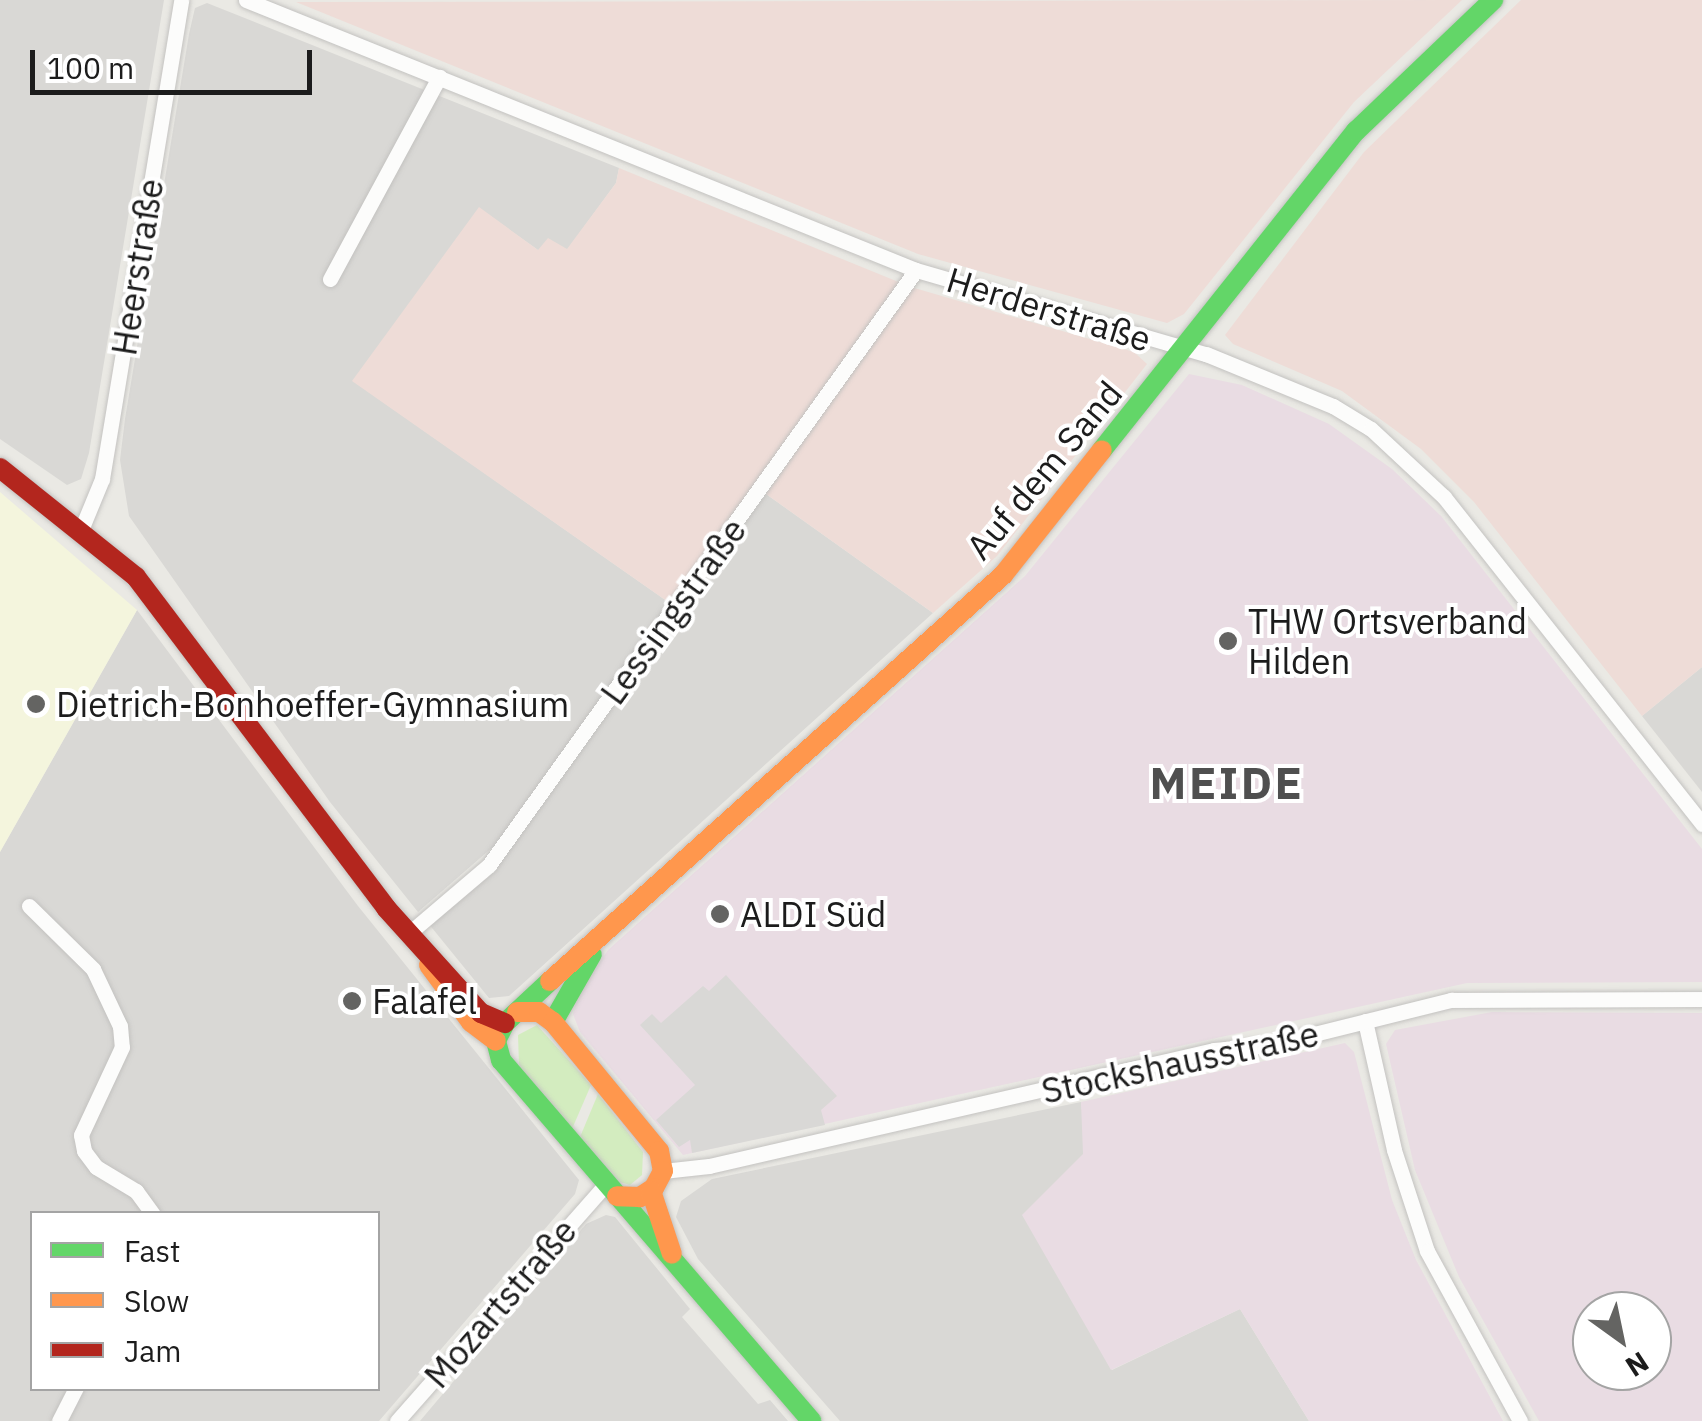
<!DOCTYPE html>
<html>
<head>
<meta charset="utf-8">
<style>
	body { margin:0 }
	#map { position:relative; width:1702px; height:1421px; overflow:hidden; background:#eae9e4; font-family:"IBM Plex Sans",sans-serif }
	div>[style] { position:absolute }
	.residential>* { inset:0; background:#d9d8d5 }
	.commercial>* { inset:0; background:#eedcd7 }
	.industrial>* { inset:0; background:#e9dce3 }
	.education>* { inset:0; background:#f4f5dd }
	.grass>* { inset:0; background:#d3ecbf }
	.parking>* { inset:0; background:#d9d8d6 }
	.roads { filter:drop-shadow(0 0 2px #c3c2c0) drop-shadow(0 0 2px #c3c2c0) }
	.street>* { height:15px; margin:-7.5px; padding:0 7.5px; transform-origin:7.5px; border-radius:7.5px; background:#fcfcfb }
	.fast>* { height:20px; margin:-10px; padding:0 10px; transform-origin:10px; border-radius:10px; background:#63d668 }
	.slow>* { height:20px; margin:-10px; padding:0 10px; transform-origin:10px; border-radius:10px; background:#ff974d }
	.jam>* { height:20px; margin:-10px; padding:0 10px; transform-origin:10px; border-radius:10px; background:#b3261e }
	.dots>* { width:28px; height:28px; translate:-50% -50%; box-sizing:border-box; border:5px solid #fff; border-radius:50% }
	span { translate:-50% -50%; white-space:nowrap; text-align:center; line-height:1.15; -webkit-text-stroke:8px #fff; paint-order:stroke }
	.street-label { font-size:35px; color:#1c1c1c }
	.poi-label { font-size:35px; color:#1c1c1c }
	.left { translate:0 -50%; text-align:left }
	.district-label { font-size:45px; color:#4f4f4f; font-weight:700; letter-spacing:2.5px }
	.legend { position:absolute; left:30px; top:1211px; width:350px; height:180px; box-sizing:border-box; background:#fff; border:2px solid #a4a4a4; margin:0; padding:12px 18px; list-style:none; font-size:30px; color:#1c1c1c }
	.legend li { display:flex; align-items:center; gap:20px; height:50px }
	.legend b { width:50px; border:2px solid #a4a4a4 }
	.north { position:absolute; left:1572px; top:1291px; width:100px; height:100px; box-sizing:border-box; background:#fff; border:2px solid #a4a4a4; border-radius:50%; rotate:147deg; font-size:28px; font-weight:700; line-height:40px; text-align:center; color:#1c1c1c }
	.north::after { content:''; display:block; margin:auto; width:35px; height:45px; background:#646462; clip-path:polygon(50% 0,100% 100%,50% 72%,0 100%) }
	.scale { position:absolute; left:30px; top:50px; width:282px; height:45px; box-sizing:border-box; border:5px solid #1c1c1c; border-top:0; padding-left:12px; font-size:30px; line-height:35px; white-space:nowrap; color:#1c1c1c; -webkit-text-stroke:8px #fff; paint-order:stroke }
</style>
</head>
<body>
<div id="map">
	<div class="residential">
		<div style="clip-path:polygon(0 0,164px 0,89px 453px,81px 479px,67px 485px,0 439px)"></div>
		<div style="clip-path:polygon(207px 3px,619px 168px,616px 183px,567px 250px,538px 250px,479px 208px,353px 381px,671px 604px,502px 839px,418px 912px,330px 802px,129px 516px,120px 460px,125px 419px,189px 34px,195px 8px)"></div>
		<div style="clip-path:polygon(766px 494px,933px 613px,509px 996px,489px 998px,428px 923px,504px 858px)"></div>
		<div style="clip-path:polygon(evenodd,137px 610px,358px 906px,579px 1180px,575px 1194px,379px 1421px,0 1421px,0 852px,137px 610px,32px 1214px,378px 1214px,378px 1388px,32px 1388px,32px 1214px)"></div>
		<div style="clip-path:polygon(1702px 667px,1702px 792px,1642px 716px)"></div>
		<div style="clip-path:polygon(1081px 1102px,1112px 1370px,1240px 1309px,1309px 1421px,840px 1421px,698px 1259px,676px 1217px,681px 1201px,712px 1179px)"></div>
		<div style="clip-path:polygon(606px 1215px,615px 1217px,690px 1309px,682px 1317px,758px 1404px,770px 1400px,788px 1421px,420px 1421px,586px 1224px)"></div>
	</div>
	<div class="commercial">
		<div style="clip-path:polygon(1462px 0,1354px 102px,1184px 314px,1167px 323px,918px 254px,296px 2px)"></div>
		<div style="clip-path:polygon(1521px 0,1702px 0,1702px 667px,1642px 716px,1474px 502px,1421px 449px,1342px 391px,1233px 344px,1225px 335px,1364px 152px)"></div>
		<div style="clip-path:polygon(619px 168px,901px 283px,671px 604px,352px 381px,479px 207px,538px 250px,548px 238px,567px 249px,616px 183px)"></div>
		<div style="clip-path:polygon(911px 287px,1134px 352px,1147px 364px,997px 556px,933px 613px,766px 494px)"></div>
	</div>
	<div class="industrial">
		<div style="clip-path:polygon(1189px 374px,1242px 385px,1329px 424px,1392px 469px,1441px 516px,1702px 849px,1702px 982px,1467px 983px,683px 1155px,580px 1032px,573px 1014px,578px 996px,608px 950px,1025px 576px)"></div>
		<div style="clip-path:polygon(evenodd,1492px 1012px,1702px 1013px,1702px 1421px,1539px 1421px,1459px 1277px,1415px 1170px,1386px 1044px,1395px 1030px,1492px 1012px,1652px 1311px,1652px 1371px,1592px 1371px,1592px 1311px,1652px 1311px)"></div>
		<div style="clip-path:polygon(1345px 1043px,1354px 1052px,1392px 1200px,1416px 1260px,1503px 1421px,1309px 1421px,1240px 1309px,1111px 1370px,1022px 1215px,1083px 1154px,1081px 1102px)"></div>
	</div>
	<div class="education">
		<div style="clip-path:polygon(0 492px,137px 610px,0 852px)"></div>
	</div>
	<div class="grass">
		<div style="clip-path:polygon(537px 1025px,591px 1085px,572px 1129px,519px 1066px,518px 1035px)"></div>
		<div style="clip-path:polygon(598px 1094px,643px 1152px,642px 1175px,630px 1185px,616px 1181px,580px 1137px)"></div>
	</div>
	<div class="parking">
		<div style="clip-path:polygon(726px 975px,837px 1096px,821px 1110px,825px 1125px,692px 1153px,690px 1140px,679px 1147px,656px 1120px,695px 1085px,640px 1025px,652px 1014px,661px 1023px,703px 986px,709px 991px)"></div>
	</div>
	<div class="roads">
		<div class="street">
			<div style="left:246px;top:0;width:722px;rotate:21.95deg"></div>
			<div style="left:916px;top:270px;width:302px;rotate:16.2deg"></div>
			<div style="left:1206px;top:354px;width:137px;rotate:22.3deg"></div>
			<div style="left:1333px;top:406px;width:44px;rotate:31.2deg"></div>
			<div style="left:1371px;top:429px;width:100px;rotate:43deg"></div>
			<div style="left:1444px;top:497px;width:417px;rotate:51.7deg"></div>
			<div style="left:330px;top:279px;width:230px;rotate:-61.6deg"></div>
			<div style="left:81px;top:530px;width:55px;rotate:-67.6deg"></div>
			<div style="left:102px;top:479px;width:485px;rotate:-80.6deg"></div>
			<div style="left:29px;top:906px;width:90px;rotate:44.5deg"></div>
			<div style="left:93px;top:969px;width:63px;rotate:64.7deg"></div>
			<div style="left:120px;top:1026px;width:21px;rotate:85deg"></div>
			<div style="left:122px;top:1047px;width:97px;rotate:115deg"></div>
			<div style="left:81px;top:1135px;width:16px;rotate:79deg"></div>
			<div style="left:84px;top:1151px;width:20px;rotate:53deg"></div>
			<div style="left:96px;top:1167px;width:47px;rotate:31deg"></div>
			<div style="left:136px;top:1191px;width:29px;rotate:54deg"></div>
			<div style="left:408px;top:934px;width:106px;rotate:-40.4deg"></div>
			<div style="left:489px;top:865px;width:732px;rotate:-54.33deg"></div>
			<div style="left:1365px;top:1021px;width:132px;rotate:77.3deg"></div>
			<div style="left:1394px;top:1150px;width:106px;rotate:71.9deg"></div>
			<div style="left:1427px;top:1251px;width:194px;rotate:61.3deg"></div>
			<div style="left:663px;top:1171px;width:46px;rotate:-6.2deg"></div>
			<div style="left:709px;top:1166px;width:518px;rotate:-12.94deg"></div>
			<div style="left:1214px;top:1050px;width:56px;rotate:-5.1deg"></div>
			<div style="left:1270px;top:1045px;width:187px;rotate:-14deg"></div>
			<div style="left:1451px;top:1000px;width:251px;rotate:-0.2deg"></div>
			<div style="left:59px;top:1421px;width:37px;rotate:-63deg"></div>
			<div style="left:397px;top:1421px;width:315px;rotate:-48.6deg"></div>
		</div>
		<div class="fast">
			<div style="left:1102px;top:450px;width:408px;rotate:-51.5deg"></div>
			<div style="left:1356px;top:131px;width:190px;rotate:-43.7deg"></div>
			<div style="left:550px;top:981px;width:62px;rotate:137deg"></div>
			<div style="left:505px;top:1023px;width:20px;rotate:117deg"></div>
			<div style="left:496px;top:1041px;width:20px;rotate:75deg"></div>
			<div style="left:501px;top:1060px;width:476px;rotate:49.3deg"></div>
			<div style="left:553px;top:1022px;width:78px;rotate:-60.2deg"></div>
		</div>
		<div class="slow">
			<div style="left:429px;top:965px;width:71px;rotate:53.6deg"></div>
			<div style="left:471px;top:1022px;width:31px;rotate:37deg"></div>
			<div style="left:550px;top:981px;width:608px;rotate:-41.87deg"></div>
			<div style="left:1003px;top:575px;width:159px;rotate:-51.6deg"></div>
			<div style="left:517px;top:1012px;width:22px"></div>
			<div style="left:539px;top:1012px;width:17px;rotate:36deg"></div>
			<div style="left:553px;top:1022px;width:167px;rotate:50.6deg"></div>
			<div style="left:659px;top:1151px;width:20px;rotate:79deg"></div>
			<div style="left:663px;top:1171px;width:19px;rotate:118deg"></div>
			<div style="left:654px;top:1188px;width:17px;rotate:147deg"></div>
			<div style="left:640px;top:1197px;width:23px;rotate:-178deg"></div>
			<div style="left:651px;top:1191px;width:66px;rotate:71.6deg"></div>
		</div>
		<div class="jam">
			<div style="left:0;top:468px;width:174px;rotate:38.7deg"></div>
			<div style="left:136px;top:577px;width:415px;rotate:52.9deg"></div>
			<div style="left:386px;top:908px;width:142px;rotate:47.9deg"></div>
			<div style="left:481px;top:1013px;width:26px;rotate:23deg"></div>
		</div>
	</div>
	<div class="dots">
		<div style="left:1228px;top:641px;background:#646462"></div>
		<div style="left:36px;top:704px;background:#646462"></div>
		<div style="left:720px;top:914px;background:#646462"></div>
		<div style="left:352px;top:1001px;background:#646462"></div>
	</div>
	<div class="street-label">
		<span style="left:137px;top:267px;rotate:-81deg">Heerstraße</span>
		<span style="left:1049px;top:309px;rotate:17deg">Herderstraße</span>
		<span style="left:1044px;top:470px;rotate:-50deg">Auf dem Sand</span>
		<span style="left:673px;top:611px;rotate:-54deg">Lessingstraße</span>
		<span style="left:1180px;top:1062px;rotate:-12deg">Stockshausstraße</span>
		<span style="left:500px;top:1303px;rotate:-49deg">Mozartstraße</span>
	</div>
	<div class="poi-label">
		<span class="left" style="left:1248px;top:641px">THW Ortsverband<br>Hilden</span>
		<span class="left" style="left:56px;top:704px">Dietrich-Bonhoeffer-Gymnasium</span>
		<span class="left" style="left:740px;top:914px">ALDI Süd</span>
		<span class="left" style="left:372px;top:1001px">Falafel</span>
	</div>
	<div class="district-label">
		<span style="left:1227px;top:783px">MEIDE</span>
	</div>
	<ul class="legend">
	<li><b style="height:12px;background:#63d668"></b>Fast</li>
	<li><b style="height:12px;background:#ff974d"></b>Slow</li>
	<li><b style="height:12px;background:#b3261e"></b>Jam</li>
	</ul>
	<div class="north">N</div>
	<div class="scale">100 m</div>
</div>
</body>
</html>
